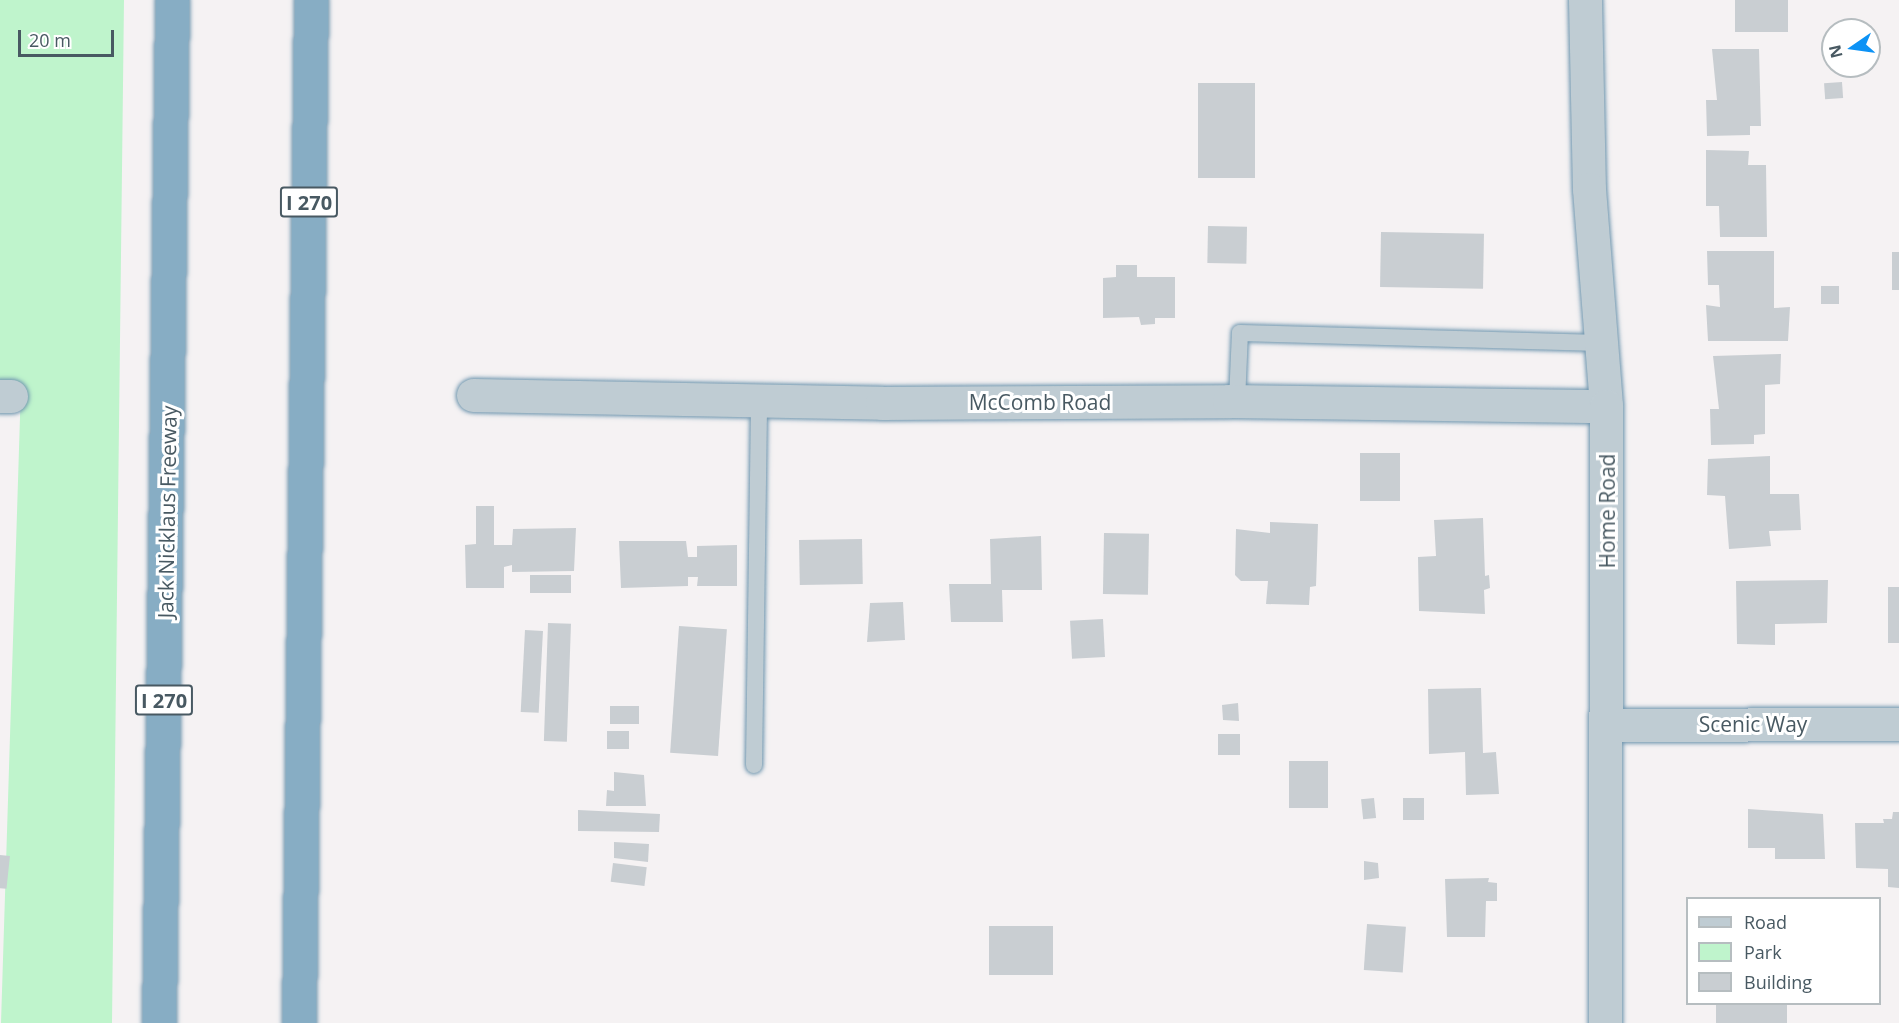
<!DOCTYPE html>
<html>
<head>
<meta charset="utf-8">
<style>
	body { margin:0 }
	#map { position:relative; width:1899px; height:1023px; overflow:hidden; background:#f5f2f3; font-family:"Open Sans",sans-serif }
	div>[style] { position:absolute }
	.green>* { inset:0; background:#bff4cc }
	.building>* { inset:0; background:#c9ced2; transform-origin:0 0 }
	.roads { filter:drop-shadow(0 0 2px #7298b0) drop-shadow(0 0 2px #7298b0) }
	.service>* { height:16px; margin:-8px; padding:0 8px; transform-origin:8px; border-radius:8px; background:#bfccd3 }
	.minor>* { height:33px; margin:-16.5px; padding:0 16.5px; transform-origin:16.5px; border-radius:16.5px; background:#bfccd3 }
	.tertiary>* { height:33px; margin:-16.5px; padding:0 16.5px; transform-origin:16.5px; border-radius:16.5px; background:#bfccd3 }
	.motorway>* { height:33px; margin:-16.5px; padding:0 16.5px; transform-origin:16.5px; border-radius:16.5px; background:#87adc4 }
	span { translate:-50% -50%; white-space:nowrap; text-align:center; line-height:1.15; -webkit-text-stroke:6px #fff; paint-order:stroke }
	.shield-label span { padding:2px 4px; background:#fff; border:2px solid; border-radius:4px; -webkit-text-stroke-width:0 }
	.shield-label { font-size:20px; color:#485962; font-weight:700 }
	.street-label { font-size:21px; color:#485962 }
	.legend { position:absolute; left:1686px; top:897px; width:195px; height:108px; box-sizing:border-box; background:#fff; border:2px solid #b6bdc0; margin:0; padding:8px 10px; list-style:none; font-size:18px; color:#485962 }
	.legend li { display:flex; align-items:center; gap:12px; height:30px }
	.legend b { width:30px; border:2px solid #b6bdc0 }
	.north { position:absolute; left:1821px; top:18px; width:60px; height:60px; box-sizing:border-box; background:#fff; border:2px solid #b6bdc0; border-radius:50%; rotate:257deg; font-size:16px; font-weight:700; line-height:24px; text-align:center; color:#485962 }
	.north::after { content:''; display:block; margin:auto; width:21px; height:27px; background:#0c92f5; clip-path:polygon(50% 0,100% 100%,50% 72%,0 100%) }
	.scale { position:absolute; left:18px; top:30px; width:96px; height:27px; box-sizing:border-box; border:3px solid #485962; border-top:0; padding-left:8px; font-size:18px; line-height:21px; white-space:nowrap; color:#485962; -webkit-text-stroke:4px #fff; paint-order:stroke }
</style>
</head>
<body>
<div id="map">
	<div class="green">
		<div style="clip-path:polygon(0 0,124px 0,112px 1023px,1px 1023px,21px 385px,0 385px)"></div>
	</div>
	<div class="building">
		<div style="left:1735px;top:0;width:53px;height:32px"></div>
		<div style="clip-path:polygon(1712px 49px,1759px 49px,1761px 126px,1750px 126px,1750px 135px,1707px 136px,1706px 100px,1717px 100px)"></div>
		<div style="left:1842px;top:82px;width:16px;height:18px;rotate:86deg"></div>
		<div style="left:1198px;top:83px;width:57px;height:95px"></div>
		<div style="clip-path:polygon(1706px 150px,1749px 151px,1748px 165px,1766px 165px,1767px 237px,1720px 237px,1719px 206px,1706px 206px)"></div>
		<div style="left:1208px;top:226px;width:39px;height:37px;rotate:1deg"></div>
		<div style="left:1381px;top:232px;width:103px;height:55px;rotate:1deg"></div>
		<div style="clip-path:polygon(1707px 251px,1774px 251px,1774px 308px,1790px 307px,1788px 341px,1708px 341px,1706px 305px,1720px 307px,1719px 285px,1708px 285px)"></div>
		<div style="left:1892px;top:252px;width:7px;height:38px"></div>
		<div style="clip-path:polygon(1116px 265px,1137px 265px,1137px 277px,1175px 277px,1175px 318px,1155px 318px,1155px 324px,1141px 325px,1139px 317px,1103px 318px,1103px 278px,1116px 277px)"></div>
		<div style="left:1821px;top:286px;width:18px;height:18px"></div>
		<div style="clip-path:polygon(1781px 354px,1780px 384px,1765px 385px,1765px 434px,1754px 435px,1754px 444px,1711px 445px,1710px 409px,1719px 409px,1713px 356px)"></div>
		<div style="left:1400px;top:453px;width:48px;height:40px;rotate:90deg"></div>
		<div style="clip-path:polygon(1770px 456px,1770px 494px,1799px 494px,1801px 530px,1769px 531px,1771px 546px,1729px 549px,1725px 496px,1707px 495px,1708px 459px)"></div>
		<div style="clip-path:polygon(476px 506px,494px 506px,494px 545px,512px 545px,513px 529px,576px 528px,574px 571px,512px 572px,512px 565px,504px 567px,504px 588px,466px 588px,465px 545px,476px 544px)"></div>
		<div style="clip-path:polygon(1483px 518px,1485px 576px,1489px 575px,1490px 588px,1484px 590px,1485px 614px,1419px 611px,1418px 557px,1436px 556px,1434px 520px)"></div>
		<div style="clip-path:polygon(1270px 522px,1318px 524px,1316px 586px,1310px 587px,1309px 605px,1266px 604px,1268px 581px,1241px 581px,1235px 575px,1236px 529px,1270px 533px)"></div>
		<div style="left:1104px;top:533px;width:45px;height:61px;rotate:1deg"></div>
		<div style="clip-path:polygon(1041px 536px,1042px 590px,1002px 590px,1003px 622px,951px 622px,949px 584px,991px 584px,990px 539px)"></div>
		<div style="left:862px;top:539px;width:45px;height:63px;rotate:89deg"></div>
		<div style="clip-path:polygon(619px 541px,686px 541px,688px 557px,697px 557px,697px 546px,737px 545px,737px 586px,697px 586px,698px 577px,688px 577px,688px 586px,621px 588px)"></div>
		<div style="left:530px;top:575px;width:41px;height:18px"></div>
		<div style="clip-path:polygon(1828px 580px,1827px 623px,1775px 624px,1775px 645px,1737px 644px,1736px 581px)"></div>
		<div style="left:1888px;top:587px;width:11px;height:56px"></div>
		<div style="clip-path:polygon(903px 602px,905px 640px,867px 642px,870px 603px)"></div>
		<div style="left:1103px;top:619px;width:38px;height:33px;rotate:87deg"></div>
		<div style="left:548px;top:623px;width:23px;height:118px;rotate:2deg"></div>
		<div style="left:679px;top:626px;width:48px;height:127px;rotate:4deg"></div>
		<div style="left:525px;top:630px;width:18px;height:82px;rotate:3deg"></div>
		<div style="clip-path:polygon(1481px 688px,1483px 753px,1496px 752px,1499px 794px,1466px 795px,1465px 752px,1429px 754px,1428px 689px)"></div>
		<div style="clip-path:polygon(1238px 703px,1239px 721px,1223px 720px,1222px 705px)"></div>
		<div style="left:610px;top:706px;width:29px;height:18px"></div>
		<div style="left:607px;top:731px;width:22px;height:18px"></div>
		<div style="left:1240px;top:734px;width:21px;height:22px;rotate:90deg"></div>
		<div style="left:1289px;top:761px;width:39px;height:47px"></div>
		<div style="clip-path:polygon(614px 772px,644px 775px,646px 806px,606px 806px,607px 790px,614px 791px)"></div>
		<div style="left:1374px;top:798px;width:20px;height:13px;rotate:84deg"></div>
		<div style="left:1403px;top:798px;width:21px;height:22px"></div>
		<div style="clip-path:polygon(1748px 809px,1823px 814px,1825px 859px,1775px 859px,1775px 848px,1748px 848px)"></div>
		<div style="clip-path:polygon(578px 810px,660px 814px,659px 832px,578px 831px)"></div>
		<div style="clip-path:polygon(1893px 812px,1899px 812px,1899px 888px,1888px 887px,1888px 869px,1856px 868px,1855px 823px,1884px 823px,1883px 819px,1892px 819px)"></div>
		<div style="clip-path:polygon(614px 842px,649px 844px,648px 862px,614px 858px)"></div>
		<div style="left:0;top:855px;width:10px;height:33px;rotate:6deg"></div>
		<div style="clip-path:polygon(1364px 861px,1378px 863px,1379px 878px,1364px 880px)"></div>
		<div style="left:613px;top:863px;width:34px;height:19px;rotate:7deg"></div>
		<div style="clip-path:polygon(1489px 878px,1488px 882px,1497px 883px,1497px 901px,1486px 901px,1485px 937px,1447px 937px,1445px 879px)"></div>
		<div style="left:1367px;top:924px;width:39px;height:46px;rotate:4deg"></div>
		<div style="left:989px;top:926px;width:64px;height:49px"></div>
		<div style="left:1716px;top:1004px;width:71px;height:19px"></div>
	</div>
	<div class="roads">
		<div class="service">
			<div style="left:1237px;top:401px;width:68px;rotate:-87.5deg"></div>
			<div style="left:1240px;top:333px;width:361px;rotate:1.6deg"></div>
			<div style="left:754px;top:765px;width:364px;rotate:-89.2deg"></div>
		</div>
		<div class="minor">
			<div style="left:473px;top:395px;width:409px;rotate:1.1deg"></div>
			<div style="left:882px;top:403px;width:347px;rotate:-0.3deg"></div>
			<div style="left:1229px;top:401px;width:377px;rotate:0.8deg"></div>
			<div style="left:0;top:396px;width:11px"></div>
			<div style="left:1607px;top:725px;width:292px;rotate:-0.2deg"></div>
		</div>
		<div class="tertiary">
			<div style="left:1585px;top:0;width:189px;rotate:88.8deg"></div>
			<div style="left:1589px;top:189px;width:218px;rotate:85.5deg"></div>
			<div style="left:1606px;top:406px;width:617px;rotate:90.09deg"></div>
		</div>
		<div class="motorway">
			<div style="left:159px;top:1023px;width:1023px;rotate:-89.27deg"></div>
			<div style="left:299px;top:1023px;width:1023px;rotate:-89.33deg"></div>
		</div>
	</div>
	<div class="shield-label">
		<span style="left:309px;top:202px">I 270</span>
		<span style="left:164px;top:700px">I 270</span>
	</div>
	<div class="street-label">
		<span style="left:1040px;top:402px">McComb Road</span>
		<span style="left:1607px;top:511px;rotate:-90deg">Home Road</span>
		<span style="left:167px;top:512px;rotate:-89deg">Jack Nicklaus Freeway</span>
		<span style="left:1753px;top:724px">Scenic Way</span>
	</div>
	<ul class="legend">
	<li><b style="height:8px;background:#bfccd3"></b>Road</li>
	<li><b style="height:16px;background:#bff4cc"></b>Park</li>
	<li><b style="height:16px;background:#c9ced2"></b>Building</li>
	</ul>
	<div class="north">N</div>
	<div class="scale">20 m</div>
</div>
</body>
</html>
